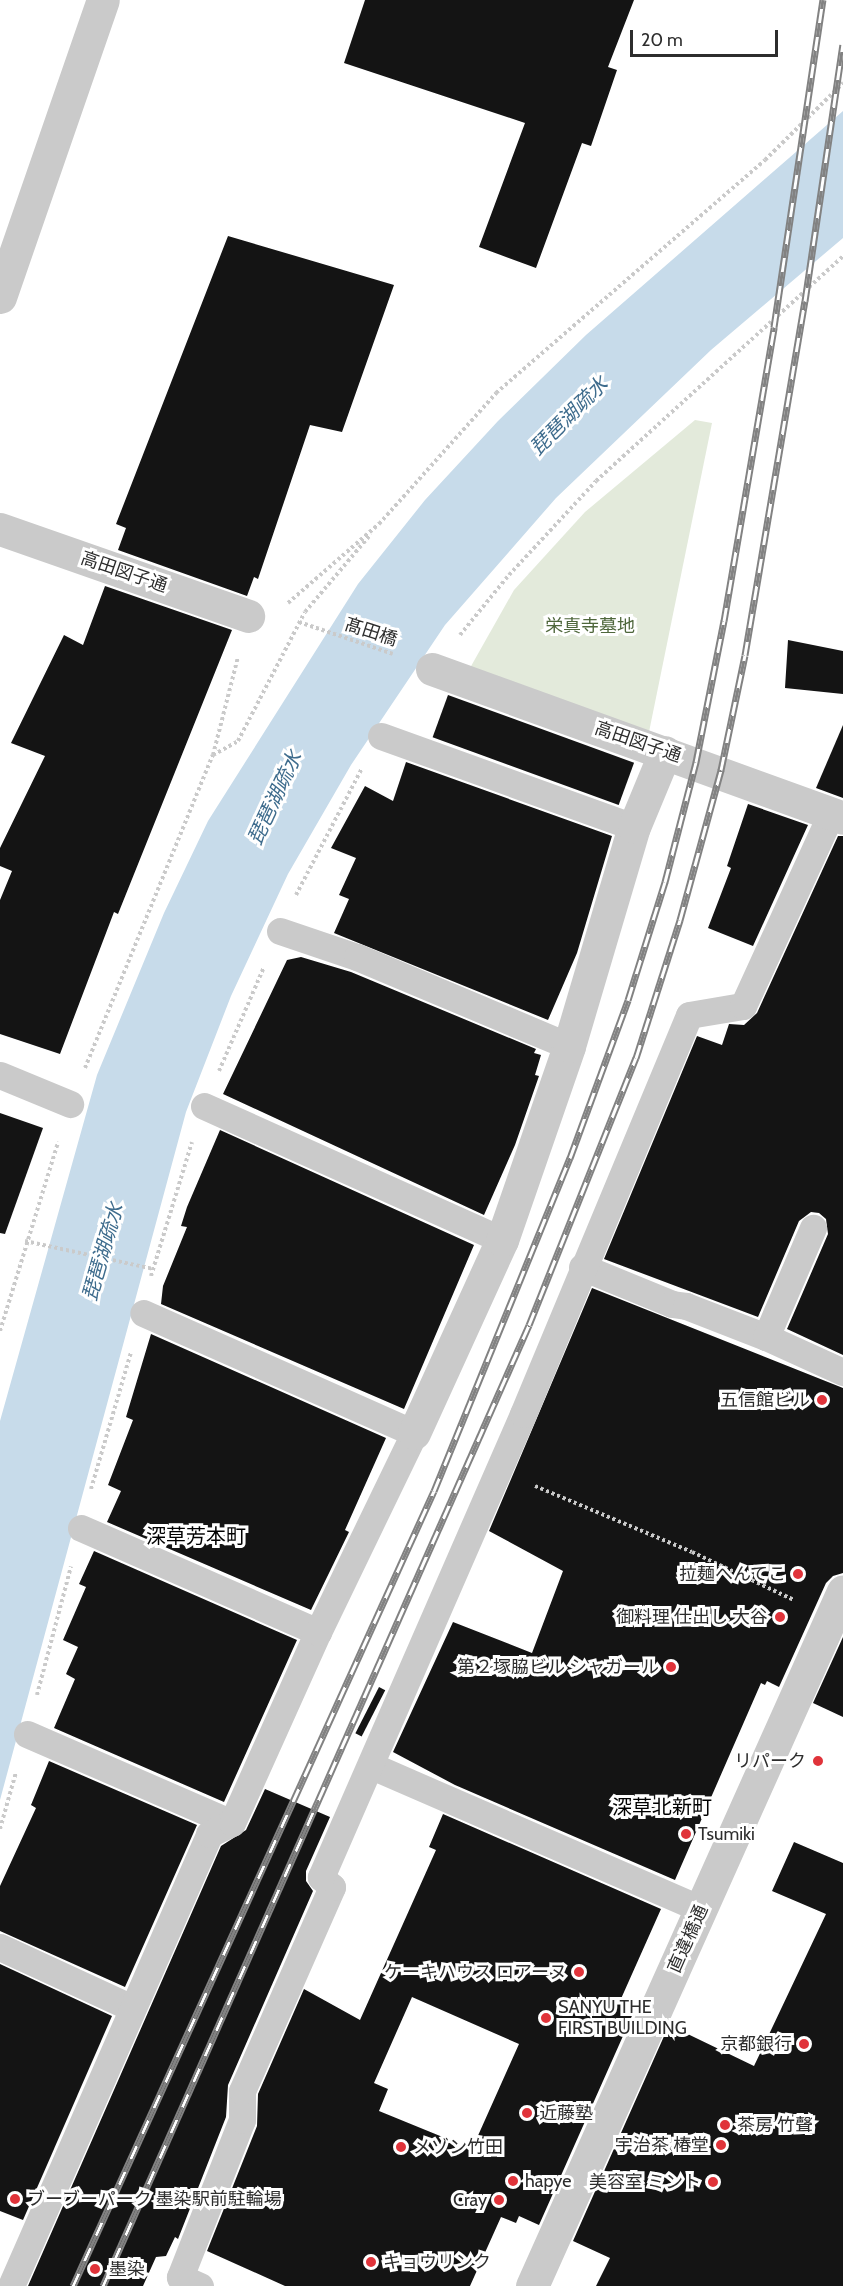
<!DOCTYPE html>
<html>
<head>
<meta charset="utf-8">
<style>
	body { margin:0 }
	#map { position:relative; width:843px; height:2286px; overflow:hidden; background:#fff; font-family:Cabin,"Noto Sans JP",sans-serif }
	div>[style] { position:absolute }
	.green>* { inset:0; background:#e3eadb }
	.water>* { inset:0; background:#c7dbea }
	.building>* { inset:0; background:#141414; transform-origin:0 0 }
	.path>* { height:4px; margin-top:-2px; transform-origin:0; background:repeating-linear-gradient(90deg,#cacaca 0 3px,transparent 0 6px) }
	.lane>* { height:27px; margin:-13.5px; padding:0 13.5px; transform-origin:13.5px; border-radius:13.5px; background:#cacaca }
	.street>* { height:33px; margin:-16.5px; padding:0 16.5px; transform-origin:16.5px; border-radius:16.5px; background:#cacaca }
	.rail>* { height:7px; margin-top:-3.5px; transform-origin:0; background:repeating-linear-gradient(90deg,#fff 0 14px,#828282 0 28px); box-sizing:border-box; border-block:2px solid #828282 }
	.dots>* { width:16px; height:16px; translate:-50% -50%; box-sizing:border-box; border:3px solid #fff; border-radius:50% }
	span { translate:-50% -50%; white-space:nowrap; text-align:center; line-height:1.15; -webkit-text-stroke:6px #fff; paint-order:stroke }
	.street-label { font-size:18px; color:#2d2d2d }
	.park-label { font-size:18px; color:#4f673c }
	.poi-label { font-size:18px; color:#2d2d2d }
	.right { translate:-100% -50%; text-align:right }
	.left { translate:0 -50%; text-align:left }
	.water-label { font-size:20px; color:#3e6c8d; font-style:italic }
	.neighbourhood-label { font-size:20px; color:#000 }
	.scale { position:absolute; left:630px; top:30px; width:148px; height:27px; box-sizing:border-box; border:3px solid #2d2d2d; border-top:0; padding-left:8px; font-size:18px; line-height:21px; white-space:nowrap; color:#2d2d2d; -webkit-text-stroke:4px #fff; paint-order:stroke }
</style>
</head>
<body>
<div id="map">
	<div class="green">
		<div style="clip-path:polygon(695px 420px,712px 423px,649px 732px,470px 668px,514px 590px,544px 557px,585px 512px)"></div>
	</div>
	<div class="water">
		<div style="clip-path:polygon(843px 111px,843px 238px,711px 350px,556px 498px,445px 625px,351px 765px,288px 874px,231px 996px,186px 1112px,0 1800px,0 1421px,97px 1075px,164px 913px,208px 821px,358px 584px,425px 500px,498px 421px,586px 335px)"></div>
	</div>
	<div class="building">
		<div style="clip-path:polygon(365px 0,634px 0,608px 67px,617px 70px,591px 146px,582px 143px,536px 268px,479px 247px,525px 123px,344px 63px)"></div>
		<div style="clip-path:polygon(228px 236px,394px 285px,342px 432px,310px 425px,258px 579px,254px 577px,247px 596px,118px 550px,126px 528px,116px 524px)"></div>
		<div style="clip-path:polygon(105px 586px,232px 630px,118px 914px,114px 912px,60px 1054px,0 1034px,0 900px,12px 871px,0 866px,0 848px,45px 756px,11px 743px,64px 635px,83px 645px)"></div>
		<div style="clip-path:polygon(788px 640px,843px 651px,843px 694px,785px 688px)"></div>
		<div style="left:448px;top:695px;width:198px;height:45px;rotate:20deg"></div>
		<div style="clip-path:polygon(843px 725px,843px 798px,816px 788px)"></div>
		<div style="clip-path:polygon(406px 762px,612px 836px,577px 953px,548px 1020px,334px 933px,349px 899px,339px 895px,356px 858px,331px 848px,365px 786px,393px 801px)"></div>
		<div style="clip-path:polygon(748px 804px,808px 825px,753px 946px,708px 928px,731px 868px,727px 866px)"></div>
		<div style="clip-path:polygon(838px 836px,843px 836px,843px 1355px,787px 1329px,828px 1234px,826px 1219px,819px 1213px,811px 1212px,799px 1221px,758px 1317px,604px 1259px,697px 1036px,722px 1045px,729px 1024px,744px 1025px,757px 1013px)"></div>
		<div style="clip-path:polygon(301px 957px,351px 972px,536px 1049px,534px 1053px,541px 1055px,535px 1075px,539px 1076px,515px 1145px,484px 1215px,223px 1094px,287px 960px)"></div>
		<div style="clip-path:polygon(0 1113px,43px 1128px,5px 1234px,0 1233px)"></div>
		<div style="clip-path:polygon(220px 1130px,474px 1245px,404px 1409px,161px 1304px,163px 1286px,187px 1227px,181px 1226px,187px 1207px)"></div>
		<div style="clip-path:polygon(592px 1288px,843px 1388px,843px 1573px,833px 1576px,826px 1583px,779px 1687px,767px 1681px,765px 1685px,761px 1683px,675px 1880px,455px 1785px,393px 1752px,453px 1622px,532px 1653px,563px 1571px,489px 1531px)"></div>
		<div style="clip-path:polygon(151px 1334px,386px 1438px,345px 1530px,349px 1532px,311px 1610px,107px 1522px,121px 1491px,108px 1485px,133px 1420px,126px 1417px)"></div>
		<div style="clip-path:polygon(94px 1551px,297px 1640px,224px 1802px,54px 1728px,75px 1679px,66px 1674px,78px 1647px,63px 1640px,86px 1587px,79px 1584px)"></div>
		<div style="clip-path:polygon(843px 1637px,843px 1717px,813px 1703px)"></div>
		<div style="left:379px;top:1687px;width:7px;height:52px;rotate:27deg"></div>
		<div style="clip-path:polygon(49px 1761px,197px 1825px,125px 1987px,0 1931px,0 1886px,36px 1808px,31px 1805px)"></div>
		<div style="clip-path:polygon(265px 1789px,330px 1817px,306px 1871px,306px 1881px,313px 1891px,228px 2085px,226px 2117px,178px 2239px,175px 2237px,166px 2256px,156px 2257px,143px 2286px,28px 2286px,221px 1846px,246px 1830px)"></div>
		<div style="clip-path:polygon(evenodd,443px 1814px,661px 1909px,620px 2001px,635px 2009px,539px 2225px,519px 2216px,516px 2223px,501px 2217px,470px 2286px,285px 2286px,207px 2251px,257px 2126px,258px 2094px,304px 1989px,360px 2020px,436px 1850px,429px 1847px,443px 1814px,412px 1997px,519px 2044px,472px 2149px,379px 2111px,388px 2089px,374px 2083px,412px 1997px)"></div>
		<div style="clip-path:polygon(794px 1842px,843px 1863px,843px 2286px,596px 2286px,610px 2258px,573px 2241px,669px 2025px,754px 2066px,826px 1914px,772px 1891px)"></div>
		<div style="clip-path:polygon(0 1964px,112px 2016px,23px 2220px,0 2211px)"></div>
	</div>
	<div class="path">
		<div style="left:288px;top:603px;width:121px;rotate:-41deg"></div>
		<div style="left:379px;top:524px;width:176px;rotate:-48.2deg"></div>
		<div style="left:496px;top:393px;width:356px;rotate:-40.9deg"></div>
		<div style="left:765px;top:160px;width:110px;rotate:-44.6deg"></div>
		<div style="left:299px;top:622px;width:99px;rotate:18.8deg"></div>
		<div style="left:460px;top:635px;width:77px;rotate:-50.8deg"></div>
		<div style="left:509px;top:575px;width:128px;rotate:-47.2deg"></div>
		<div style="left:596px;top:481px;width:334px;rotate:-42.3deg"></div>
		<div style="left:213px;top:755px;width:29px;rotate:-29deg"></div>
		<div style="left:238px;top:741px;width:145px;rotate:-62.6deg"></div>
		<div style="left:305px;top:612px;width:102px;rotate:-49.8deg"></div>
		<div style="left:296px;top:895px;width:143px;rotate:-62.5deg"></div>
		<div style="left:85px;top:1068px;width:338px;rotate:-67.8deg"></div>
		<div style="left:213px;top:755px;width:101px;rotate:-75.7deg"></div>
		<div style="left:219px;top:1071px;width:113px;rotate:-66.6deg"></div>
		<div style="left:25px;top:1241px;width:131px;rotate:12.3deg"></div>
		<div style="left:151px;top:1276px;width:140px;rotate:-73deg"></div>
		<div style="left:0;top:1331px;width:198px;rotate:-72.9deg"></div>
		<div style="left:535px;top:1486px;width:170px;rotate:22.8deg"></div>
		<div style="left:692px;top:1552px;width:113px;rotate:25.2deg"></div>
		<div style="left:91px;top:1489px;width:143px;rotate:-73.7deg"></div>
		<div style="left:37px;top:1695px;width:133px;rotate:-75.2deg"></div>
		<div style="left:0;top:1829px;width:59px;rotate:-74.3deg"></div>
	</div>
	<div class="lane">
		<div style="left:381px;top:736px;width:269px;rotate:19.8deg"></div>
		<div style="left:280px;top:931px;width:81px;rotate:18.7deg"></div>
		<div style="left:357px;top:957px;width:230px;rotate:22.8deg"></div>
		<div style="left:0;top:1075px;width:76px;rotate:22.5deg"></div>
		<div style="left:204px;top:1106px;width:327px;rotate:24.2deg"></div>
		<div style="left:582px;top:1267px;width:97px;rotate:22.3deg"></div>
		<div style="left:672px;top:1304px;width:14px;rotate:8deg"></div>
		<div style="left:686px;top:1306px;width:86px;rotate:21.2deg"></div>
		<div style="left:766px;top:1337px;width:85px;rotate:24.4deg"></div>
		<div style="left:766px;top:1337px;width:119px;rotate:-66.7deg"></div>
		<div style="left:81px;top:1528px;width:259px;rotate:23.7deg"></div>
		<div style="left:27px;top:1734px;width:223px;rotate:23.5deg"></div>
		<div style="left:372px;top:1766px;width:359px;rotate:23.5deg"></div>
		<div style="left:0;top:1947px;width:143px;rotate:24.8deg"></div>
		<div style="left:11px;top:2286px;width:493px;rotate:-66.3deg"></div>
		<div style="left:209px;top:1834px;width:25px;rotate:-26deg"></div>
		<div style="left:232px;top:1823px;width:209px;rotate:-65.8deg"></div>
		<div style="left:318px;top:1632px;width:221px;rotate:-64.2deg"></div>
		<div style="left:414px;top:1433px;width:296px;rotate:-156.1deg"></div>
		<div style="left:200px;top:2286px;width:22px;rotate:-156deg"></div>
		<div style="left:180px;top:2277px;width:169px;rotate:-68.5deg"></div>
		<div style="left:242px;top:2120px;width:29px;rotate:-90deg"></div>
		<div style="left:242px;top:2091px;width:223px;rotate:-66.2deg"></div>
		<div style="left:332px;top:1887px;width:15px;rotate:-138deg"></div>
		<div style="left:321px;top:1877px;width:505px;rotate:-66.43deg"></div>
		<div style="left:523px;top:1414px;width:432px;rotate:-67.4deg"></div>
		<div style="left:689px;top:1015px;width:55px;rotate:-9.5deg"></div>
		<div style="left:743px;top:1006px;width:211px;rotate:-65.4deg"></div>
	</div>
	<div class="street">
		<div style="left:0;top:297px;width:314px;rotate:-70.9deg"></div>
		<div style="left:0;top:529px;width:263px;rotate:19.3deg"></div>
		<div style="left:432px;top:669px;width:437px;rotate:19.9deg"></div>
		<div style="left:414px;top:1433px;width:212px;rotate:-65.5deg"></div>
		<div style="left:502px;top:1240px;width:205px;rotate:-70.9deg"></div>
		<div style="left:569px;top:1046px;width:228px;rotate:-73.5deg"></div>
		<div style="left:634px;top:827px;width:81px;rotate:-67.5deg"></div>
		<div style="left:532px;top:2286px;width:761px;rotate:-65.89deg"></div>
	</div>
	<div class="rail">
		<div style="left:73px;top:2286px;width:873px;rotate:-65.58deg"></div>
		<div style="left:434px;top:1491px;width:360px;rotate:-67.8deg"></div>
		<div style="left:570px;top:1158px;width:168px;rotate:-69.8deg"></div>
		<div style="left:628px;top:1000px;width:124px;rotate:-72.6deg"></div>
		<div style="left:665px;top:882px;width:124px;rotate:-75.5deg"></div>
		<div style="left:696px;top:762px;width:144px;rotate:-78.8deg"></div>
		<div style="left:724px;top:621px;width:298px;rotate:-80.3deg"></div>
		<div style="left:774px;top:327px;width:331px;rotate:-81.5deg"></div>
		<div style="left:103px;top:2286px;width:1051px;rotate:-66.09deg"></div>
		<div style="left:529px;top:1325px;width:288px;rotate:-68.2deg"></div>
		<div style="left:636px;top:1058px;width:145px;rotate:-72.3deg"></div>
		<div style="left:680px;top:920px;width:156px;rotate:-74.7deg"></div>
		<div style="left:721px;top:770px;width:117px;rotate:-78.2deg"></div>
		<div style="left:745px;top:655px;width:359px;rotate:-80.4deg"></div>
		<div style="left:805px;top:301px;width:259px;rotate:-81.6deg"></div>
	</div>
	<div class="dots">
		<div style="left:822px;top:1400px;background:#e0333a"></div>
		<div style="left:798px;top:1574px;background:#e0333a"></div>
		<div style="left:780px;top:1617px;background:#e0333a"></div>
		<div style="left:671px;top:1667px;background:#e0333a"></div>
		<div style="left:818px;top:1761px;background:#e0333a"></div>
		<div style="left:686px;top:1834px;background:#e0333a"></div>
		<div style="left:579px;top:1972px;background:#e0333a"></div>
		<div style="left:546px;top:2018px;background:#e0333a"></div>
		<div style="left:804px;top:2044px;background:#e0333a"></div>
		<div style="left:527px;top:2113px;background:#e0333a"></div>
		<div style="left:725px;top:2125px;background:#e0333a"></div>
		<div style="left:721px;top:2145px;background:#e0333a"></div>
		<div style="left:401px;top:2147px;background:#e0333a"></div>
		<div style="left:513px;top:2181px;background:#e0333a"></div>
		<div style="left:713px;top:2182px;background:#e0333a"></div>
		<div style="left:15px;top:2199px;background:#e0333a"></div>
		<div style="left:499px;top:2200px;background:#e0333a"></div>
		<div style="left:371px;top:2262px;background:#e0333a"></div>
		<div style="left:95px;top:2269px;background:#e0333a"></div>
	</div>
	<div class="street-label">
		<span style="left:124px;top:572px;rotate:19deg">高田図子通</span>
		<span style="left:371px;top:632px;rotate:18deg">髙田橋</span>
		<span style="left:638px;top:742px;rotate:19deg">高田図子通</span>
		<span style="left:688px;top:1939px;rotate:-66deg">直違橋通</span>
	</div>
	<div class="park-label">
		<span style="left:590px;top:626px">栄真寺墓地</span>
	</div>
	<div class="poi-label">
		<span class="right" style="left:810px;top:1400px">五信館ビル</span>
		<span class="right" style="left:786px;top:1574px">拉麺へんてこ</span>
		<span class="right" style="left:768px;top:1617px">御料理 仕出し 大谷</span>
		<span class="right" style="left:659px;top:1667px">第２塚脇ビル シャガール</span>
		<span class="right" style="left:806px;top:1761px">リパーク</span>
		<span class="left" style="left:698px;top:1834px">Tsumiki</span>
		<span class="right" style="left:567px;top:1972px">ケーキハウス ロアーヌ</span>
		<span class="left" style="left:558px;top:2018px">SANYU THE<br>FIRST BUILDING</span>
		<span class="right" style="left:792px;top:2044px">京都銀行</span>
		<span class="left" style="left:539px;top:2113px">近藤塾</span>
		<span class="left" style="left:737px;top:2125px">茶房 竹聲</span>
		<span class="right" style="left:709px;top:2145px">宇治茶 椿堂</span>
		<span class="left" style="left:413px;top:2147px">メゾン竹田</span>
		<span class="left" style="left:525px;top:2181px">hapye</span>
		<span class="right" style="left:701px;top:2182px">美容室 ミント</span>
		<span class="left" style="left:27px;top:2199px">ブーブーパーク 墨染駅前駐輪場</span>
		<span class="right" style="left:487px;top:2200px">Cray</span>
		<span class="left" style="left:383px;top:2262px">キョウリンク</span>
		<span class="left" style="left:109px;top:2269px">墨染</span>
	</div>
	<div class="water-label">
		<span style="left:569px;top:416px;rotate:-45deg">琵琶湖疏水</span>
		<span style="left:275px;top:798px;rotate:-65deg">琵琶湖疏水</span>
		<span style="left:103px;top:1252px;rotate:-74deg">琵琶湖疏水</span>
	</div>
	<div class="neighbourhood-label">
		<span style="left:196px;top:1536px">深草芳本町</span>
		<span style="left:662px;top:1807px">深草北新町</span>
	</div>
	<div class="scale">20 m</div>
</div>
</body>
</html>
